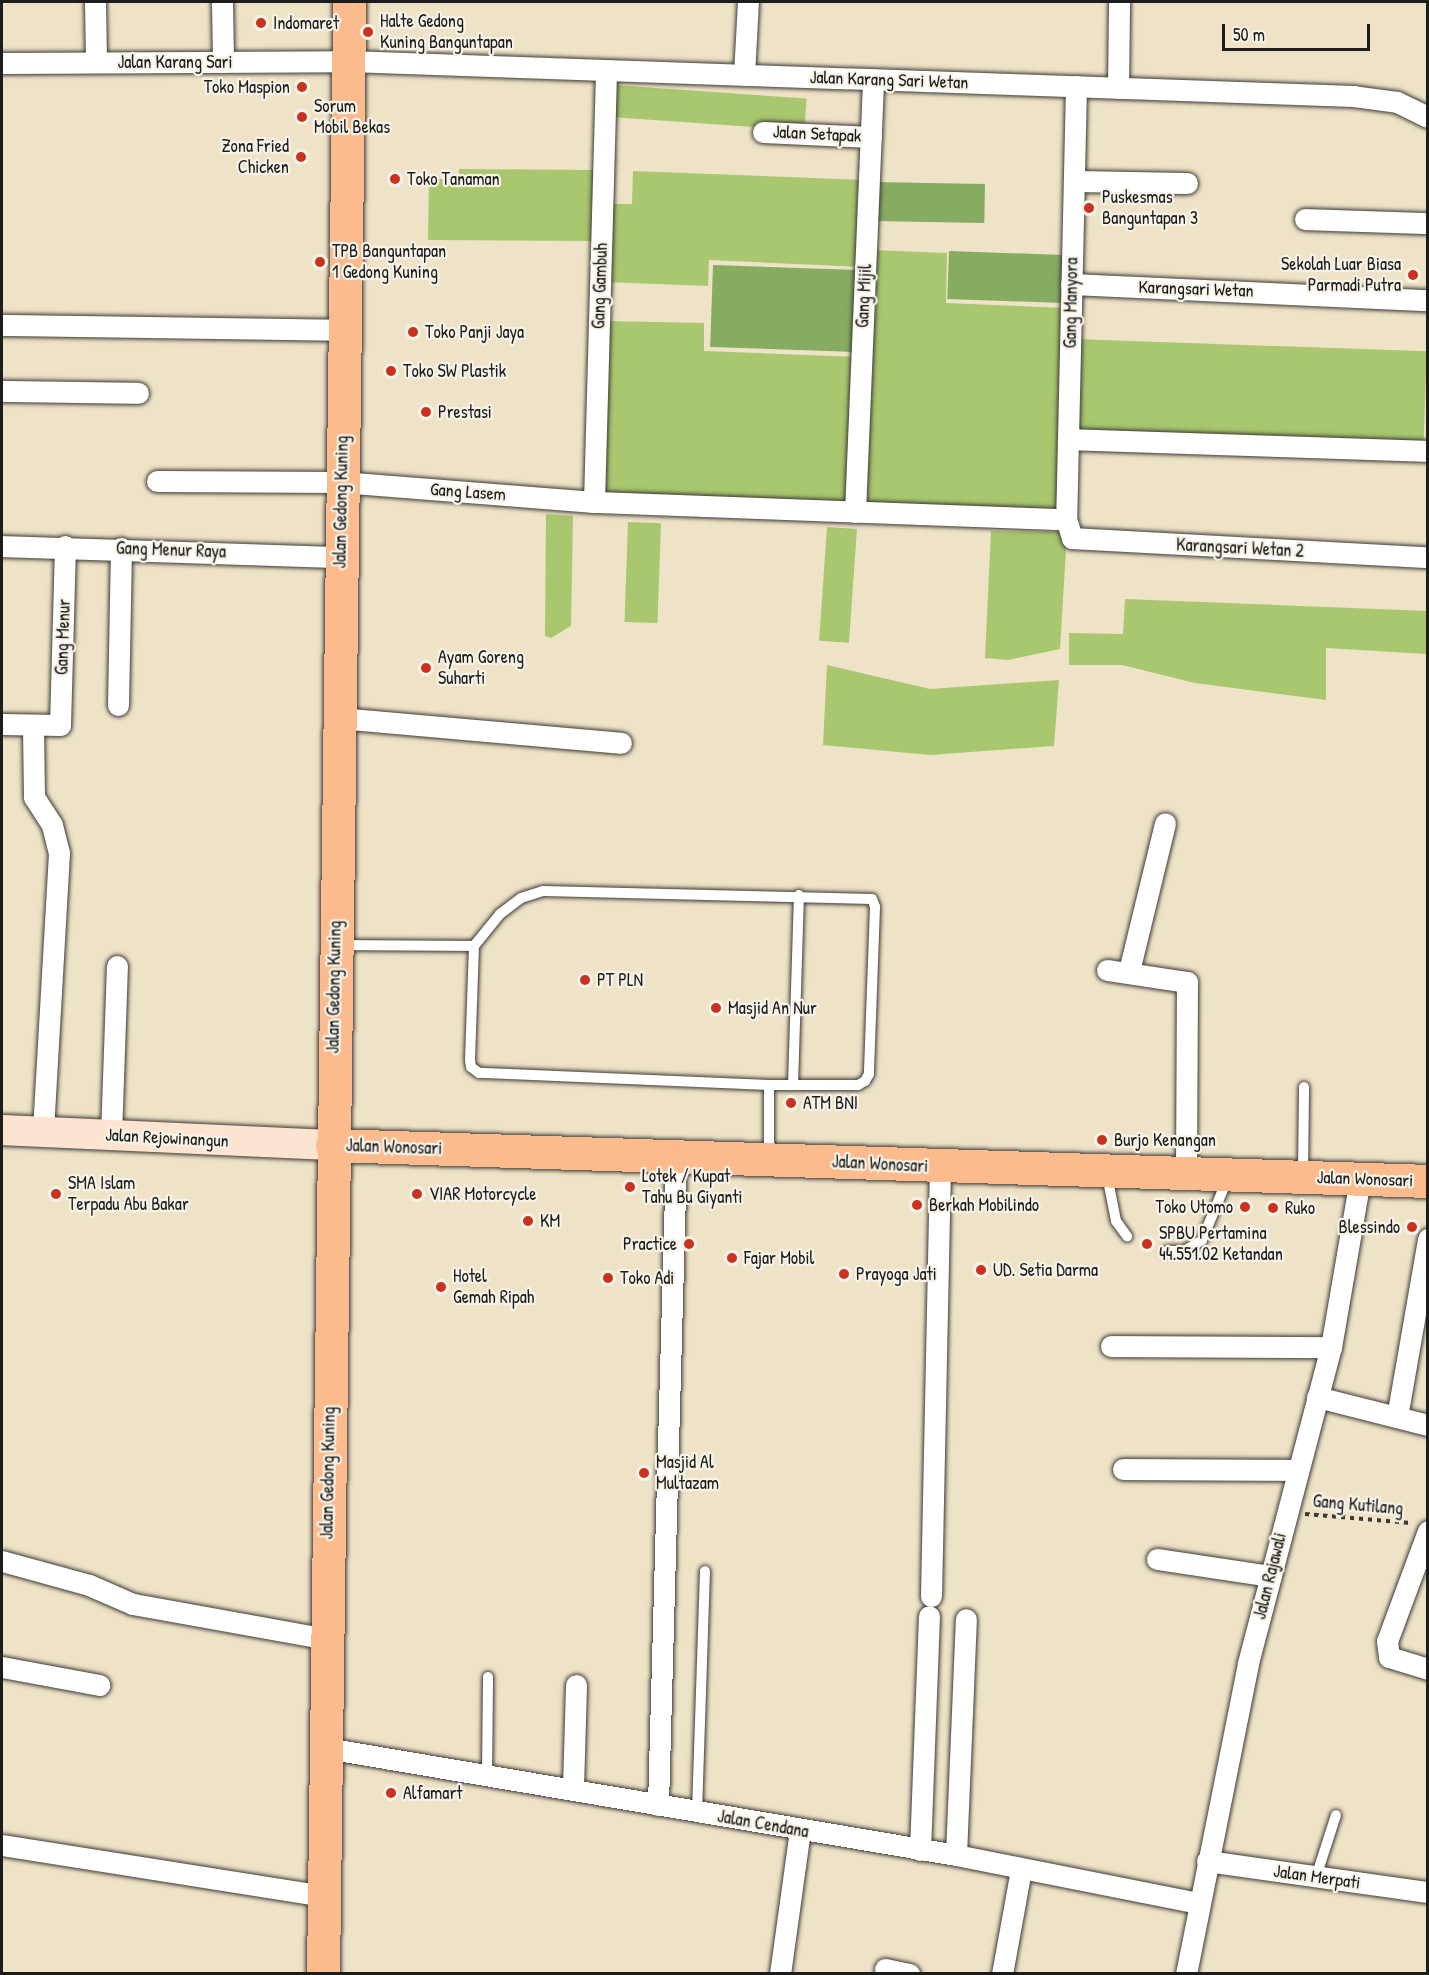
<!DOCTYPE html>
<html>
<head>
<meta charset="utf-8">
<style>
	body { margin:0 }
	#map { position:relative; width:1429px; height:1975px; overflow:hidden; background:#efe3c7; font-family:"Patrick Hand",sans-serif }
	div>[style] { position:absolute }
	.green>* { inset:0; background:#a8c76f; transform-origin:0 0 }
	.forest>* { inset:0; background:#86ac62; transform-origin:0 0 }
	.path>* { height:4px; margin-top:-2px; transform-origin:0; background:repeating-linear-gradient(90deg,#3c3a36 0 4.5px,transparent 0 9px) }
	.roads { filter:drop-shadow(0 0 2px #3c3a36) drop-shadow(0 0 2px #3c3a36) }
	.lane>* { height:10px; margin:-5px; padding:0 5px; transform-origin:5px; border-radius:5px; background:#fff }
	.street>* { height:21px; margin:-10.5px; padding:0 10.5px; transform-origin:10.5px; border-radius:10.5px; background:#fff }
	.secondary>* { height:30px; margin:-15px; padding:0 15px; transform-origin:15px; border-radius:15px; background:#fde4d1 }
	.primary>* { height:33px; margin:-16.5px; padding:0 16.5px; transform-origin:16.5px; border-radius:16.5px; background:#fbbb8d }
	.dots>* { width:16px; height:16px; translate:-50% -50%; box-sizing:border-box; border:3px solid #f7f3e8; border-radius:50% }
	span { translate:-50% -50%; white-space:nowrap; text-align:center; line-height:1.15; -webkit-text-stroke:4.5px #f7f3e8; paint-order:stroke }
	.poi-label { font-size:18px; color:#1c1c1c }
	.left { translate:0 -50%; text-align:left }
	.right { translate:-100% -50%; text-align:right }
	.street-label { font-size:18px; color:#1c1c1c }
	.frame { position:absolute; inset:0; border:3px solid #1c1c1c; pointer-events:none }
	.scale { position:absolute; left:1222px; top:24px; width:148px; height:27px; box-sizing:border-box; border:3px solid #1c1c1c; border-top:0; padding-left:8px; font-size:18px; line-height:21px; white-space:nowrap; color:#1c1c1c; -webkit-text-stroke:4px #f7f3e8; paint-order:stroke }
</style>
</head>
<body>
<div id="map">
	<div class="green">
		<div style="left:613px;top:85px;width:194px;height:32px;rotate:4deg"></div>
		<div style="clip-path:polygon(459px 169px,593px 170px,592px 241px,428px 240px,429px 179px,459px 179px)"></div>
		<div style="clip-path:polygon(633px 171px,865px 180px,862px 267px,709px 260px,708px 286px,606px 282px,609px 204px,632px 204px)"></div>
		<div style="clip-path:polygon(873px 250px,947px 253px,946px 303px,1065px 308px,1058px 513px,864px 506px)"></div>
		<div style="clip-path:polygon(605px 321px,704px 323px,704px 351px,857px 357px,850px 508px,599px 497px)"></div>
		<div style="left:1075px;top:339px;width:352px;height:99px;rotate:2deg"></div>
		<div style="clip-path:polygon(546px 514px,573px 516px,571px 626px,551px 638px,545px 636px)"></div>
		<div style="left:628px;top:522px;width:33px;height:100px;rotate:2deg"></div>
		<div style="left:827px;top:527px;width:30px;height:114px;rotate:4deg"></div>
		<div style="clip-path:polygon(991px 531px,1062px 532px,1066px 550px,1060px 649px,1008px 660px,985px 658px)"></div>
		<div style="clip-path:polygon(1125px 599px,1427px 611px,1427px 654px,1326px 648px,1326px 700px,1195px 683px,1122px 665px,1069px 665px,1069px 633px,1123px 634px)"></div>
		<div style="clip-path:polygon(827px 665px,930px 689px,1059px 680px,1054px 746px,930px 755px,823px 745px)"></div>
	</div>
	<div class="forest">
		<div style="left:874px;top:182px;width:111px;height:39px;rotate:1deg"></div>
		<div style="left:949px;top:251px;width:121px;height:48px;rotate:2deg"></div>
		<div style="left:713px;top:265px;width:146px;height:82px;rotate:2deg"></div>
	</div>
	<div class="path">
		<div style="left:1305px;top:1514px;width:106px;rotate:4.9deg"></div>
	</div>
	<div class="roads">
		<div class="lane">
			<div style="left:543px;top:891px;width:329px;rotate:1.4deg"></div>
			<div style="left:872px;top:899px;width:9px;rotate:69deg"></div>
			<div style="left:875px;top:907px;width:167px;rotate:92.1deg"></div>
			<div style="left:869px;top:1074px;width:8px;rotate:120deg"></div>
			<div style="left:865px;top:1081px;width:8px;rotate:150deg"></div>
			<div style="left:858px;top:1085px;width:89px;rotate:180deg"></div>
			<div style="left:769px;top:1085px;width:290px;rotate:-177.6deg"></div>
			<div style="left:479px;top:1073px;width:10px;rotate:-143deg"></div>
			<div style="left:471px;top:1067px;width:7px;rotate:-98deg"></div>
			<div style="left:470px;top:1060px;width:114px;rotate:-88deg"></div>
			<div style="left:474px;top:946px;width:41px;rotate:-50.9deg"></div>
			<div style="left:500px;top:914px;width:26px;rotate:-37deg"></div>
			<div style="left:521px;top:898px;width:23px;rotate:-18deg"></div>
			<div style="left:339px;top:945px;width:135px;rotate:0.4deg"></div>
			<div style="left:769px;top:1085px;width:72px;rotate:90deg"></div>
			<div style="left:793px;top:1085px;width:190px;rotate:-88.2deg"></div>
			<div style="left:1303px;top:1174px;width:87px;rotate:-89.3deg"></div>
			<div style="left:1107px;top:1175px;width:47px;rotate:78.9deg"></div>
			<div style="left:1116px;top:1221px;width:19px;rotate:54deg"></div>
			<div style="left:1167px;top:1251px;width:17px"></div>
			<div style="left:1184px;top:1251px;width:21px;rotate:-31deg"></div>
			<div style="left:1202px;top:1240px;width:65px;rotate:-67.4deg"></div>
			<div style="left:487px;top:1775px;width:98px;rotate:-89.4deg"></div>
			<div style="left:697px;top:1812px;width:241px;rotate:-88.1deg"></div>
			<div style="left:1316px;top:1877px;width:65px;rotate:-72.1deg"></div>
		</div>
		<div class="street">
			<div style="left:95px;top:2px;width:60px;rotate:89deg"></div>
			<div style="left:222px;top:2px;width:60px;rotate:89deg"></div>
			<div style="left:2px;top:63px;width:346px;rotate:-0.3deg"></div>
			<div style="left:348px;top:61px;width:1006px;rotate:1.99deg"></div>
			<div style="left:1353px;top:96px;width:44px;rotate:7.8deg"></div>
			<div style="left:1397px;top:102px;width:34px;rotate:26deg"></div>
			<div style="left:744px;top:75px;width:73px;rotate:-86.9deg"></div>
			<div style="left:1076px;top:86px;width:433px;rotate:91.3deg"></div>
			<div style="left:1066px;top:519px;width:20px;rotate:72deg"></div>
			<div style="left:1072px;top:538px;width:357px;rotate:3.1deg"></div>
			<div style="left:1118px;top:88px;width:86px;rotate:-89.3deg"></div>
			<div style="left:763px;top:132px;width:108px;rotate:2.7deg"></div>
			<div style="left:1074px;top:181px;width:113px;rotate:1deg"></div>
			<div style="left:1305px;top:219px;width:123px;rotate:1.9deg"></div>
			<div style="left:1071px;top:284px;width:357px;rotate:2.6deg"></div>
			<div style="left:2px;top:325px;width:342px;rotate:0.8deg"></div>
			<div style="left:2px;top:391px;width:136px;rotate:0.8deg"></div>
			<div style="left:1068px;top:439px;width:360px;rotate:1.9deg"></div>
			<div style="left:157px;top:481px;width:184px;rotate:0.3deg"></div>
			<div style="left:341px;top:482px;width:254px;rotate:4.5deg"></div>
			<div style="left:594px;top:502px;width:472px;rotate:2.1deg"></div>
			<div style="left:594px;top:502px;width:432px;rotate:-88.4deg"></div>
			<div style="left:855px;top:512px;width:433px;rotate:-87.6deg"></div>
			<div style="left:2px;top:546px;width:338px;rotate:1.9deg"></div>
			<div style="left:118px;top:705px;width:157px;rotate:-88.9deg"></div>
			<div style="left:338px;top:718px;width:284px;rotate:5deg"></div>
			<div style="left:2px;top:724px;width:58px;rotate:1deg"></div>
			<div style="left:60px;top:725px;width:179px;rotate:-88.4deg"></div>
			<div style="left:33px;top:726px;width:71px;rotate:89.2deg"></div>
			<div style="left:34px;top:797px;width:33px;rotate:57deg"></div>
			<div style="left:52px;top:825px;width:29px;rotate:76deg"></div>
			<div style="left:59px;top:853px;width:280px;rotate:93.3deg"></div>
			<div style="left:1107px;top:970px;width:81px;rotate:8.5deg"></div>
			<div style="left:1187px;top:982px;width:191px;rotate:90.3deg"></div>
			<div style="left:1129px;top:971px;width:152px;rotate:-76.3deg"></div>
			<div style="left:111px;top:1136px;width:170px;rotate:-88deg"></div>
			<div style="left:1111px;top:1346px;width:220px;rotate:0.3deg"></div>
			<div style="left:1317px;top:1397px;width:114px;rotate:14.2deg"></div>
			<div style="left:1397px;top:1417px;width:181px;rotate:-80.1deg"></div>
			<div style="left:1123px;top:1469px;width:174px;rotate:0.3deg"></div>
			<div style="left:1428px;top:1531px;width:117px;rotate:110.4deg"></div>
			<div style="left:1387px;top:1641px;width:16px;rotate:83deg"></div>
			<div style="left:1389px;top:1657px;width:41px;rotate:17.1deg"></div>
			<div style="left:1157px;top:1559px;width:115px;rotate:8.5deg"></div>
			<div style="left:2px;top:1561px;width:90px;rotate:15.4deg"></div>
			<div style="left:89px;top:1585px;width:48px;rotate:23.4deg"></div>
			<div style="left:133px;top:1604px;width:197px;rotate:10.2deg"></div>
			<div style="left:931px;top:1596px;width:429px;rotate:-88.8deg"></div>
			<div style="left:2px;top:1667px;width:99px;rotate:10.5deg"></div>
			<div style="left:326px;top:1748px;width:639px;rotate:9.64deg"></div>
			<div style="left:956px;top:1855px;width:247px;rotate:11.2deg"></div>
			<div style="left:573px;top:1787px;width:102px;rotate:-88.3deg"></div>
			<div style="left:658px;top:1805px;width:650px;rotate:-88.41deg"></div>
			<div style="left:2px;top:1845px;width:326px;rotate:9deg"></div>
			<div style="left:920px;top:1850px;width:234px;rotate:-87.8deg"></div>
			<div style="left:956px;top:1855px;width:236px;rotate:-87.6deg"></div>
			<div style="left:1207px;top:1861px;width:223px;rotate:8deg"></div>
			<div style="left:885px;top:1969px;width:25px;rotate:12deg"></div>
			<div style="left:780px;top:1974px;width:145px;rotate:-82.1deg"></div>
			<div style="left:1002px;top:1974px;width:107px;rotate:-79.7deg"></div>
			<div style="left:1186px;top:1974px;width:317px;rotate:-78.7deg"></div>
			<div style="left:1248px;top:1663px;width:327px;rotate:-75.3deg"></div>
			<div style="left:1331px;top:1347px;width:170px;rotate:-80.2deg"></div>
		</div>
		<div class="secondary">
			<div style="left:2px;top:1130px;width:330px;rotate:2.6deg"></div>
		</div>
		<div class="primary">
			<div style="left:332px;top:1145px;width:1097px;rotate:1.88deg"></div>
			<div style="left:323px;top:1974px;width:1972px;rotate:-89.24deg"></div>
		</div>
	</div>
	<div class="dots">
		<div style="left:261px;top:23px;background:#c8321e"></div>
		<div style="left:368px;top:32px;background:#c8321e"></div>
		<div style="left:302px;top:87px;background:#c8321e"></div>
		<div style="left:302px;top:117px;background:#c8321e"></div>
		<div style="left:301px;top:157px;background:#c8321e"></div>
		<div style="left:395px;top:179px;background:#c8321e"></div>
		<div style="left:1089px;top:208px;background:#c8321e"></div>
		<div style="left:320px;top:262px;background:#c8321e"></div>
		<div style="left:1413px;top:275px;background:#c8321e"></div>
		<div style="left:413px;top:332px;background:#c8321e"></div>
		<div style="left:391px;top:371px;background:#c8321e"></div>
		<div style="left:426px;top:412px;background:#c8321e"></div>
		<div style="left:426px;top:668px;background:#c8321e"></div>
		<div style="left:585px;top:980px;background:#c8321e"></div>
		<div style="left:716px;top:1008px;background:#c8321e"></div>
		<div style="left:791px;top:1103px;background:#c8321e"></div>
		<div style="left:1102px;top:1140px;background:#c8321e"></div>
		<div style="left:630px;top:1187px;background:#c8321e"></div>
		<div style="left:56px;top:1194px;background:#c8321e"></div>
		<div style="left:417px;top:1194px;background:#c8321e"></div>
		<div style="left:917px;top:1205px;background:#c8321e"></div>
		<div style="left:1245px;top:1207px;background:#c8321e"></div>
		<div style="left:1273px;top:1208px;background:#c8321e"></div>
		<div style="left:528px;top:1221px;background:#c8321e"></div>
		<div style="left:1412px;top:1227px;background:#c8321e"></div>
		<div style="left:689px;top:1244px;background:#c8321e"></div>
		<div style="left:1147px;top:1244px;background:#c8321e"></div>
		<div style="left:732px;top:1258px;background:#c8321e"></div>
		<div style="left:981px;top:1270px;background:#c8321e"></div>
		<div style="left:844px;top:1274px;background:#c8321e"></div>
		<div style="left:608px;top:1278px;background:#c8321e"></div>
		<div style="left:441px;top:1287px;background:#c8321e"></div>
		<div style="left:644px;top:1473px;background:#c8321e"></div>
		<div style="left:391px;top:1793px;background:#c8321e"></div>
	</div>
	<div class="poi-label">
		<span class="left" style="left:380px;top:32px">Halte Gedong<br>Kuning Banguntapan</span>
		<span class="left" style="left:273px;top:23px">Indomaret</span>
		<span class="right" style="left:290px;top:87px">Toko Maspion</span>
		<span class="left" style="left:314px;top:117px">Sorum<br>Mobil Bekas</span>
		<span class="right" style="left:289px;top:157px">Zona Fried<br>Chicken</span>
		<span class="left" style="left:407px;top:179px">Toko Tanaman</span>
		<span class="left" style="left:1102px;top:208px">Puskesmas<br>Banguntapan 3</span>
		<span class="left" style="left:332px;top:262px">TPB Banguntapan<br>1 Gedong Kuning</span>
		<span class="right" style="left:1401px;top:275px">Sekolah Luar Biasa<br>Parmadi Putra</span>
		<span class="left" style="left:425px;top:332px">Toko Panji Jaya</span>
		<span class="left" style="left:403px;top:371px">Toko SW Plastik</span>
		<span class="left" style="left:438px;top:412px">Prestasi</span>
		<span class="left" style="left:438px;top:668px">Ayam Goreng<br>Suharti</span>
		<span class="left" style="left:597px;top:980px">PT PLN</span>
		<span class="left" style="left:728px;top:1008px">Masjid An Nur</span>
		<span class="left" style="left:803px;top:1103px">ATM BNI</span>
		<span class="left" style="left:1114px;top:1140px">Burjo Kenangan</span>
		<span class="left" style="left:642px;top:1187px">Lotek / Kupat<br>Tahu Bu Giyanti</span>
		<span class="left" style="left:68px;top:1194px">SMA Islam<br>Terpadu Abu Bakar</span>
		<span class="left" style="left:429px;top:1194px">VIAR Motorcycle</span>
		<span class="left" style="left:929px;top:1205px">Berkah Mobilindo</span>
		<span class="right" style="left:1233px;top:1207px">Toko Utomo</span>
		<span class="left" style="left:1285px;top:1208px">Ruko</span>
		<span class="left" style="left:540px;top:1221px">KM</span>
		<span class="right" style="left:1400px;top:1227px">Blessindo</span>
		<span class="left" style="left:1159px;top:1244px">SPBU Pertamina<br>44.551.02 Ketandan</span>
		<span class="right" style="left:677px;top:1244px">Practice</span>
		<span class="left" style="left:744px;top:1258px">Fajar Mobil</span>
		<span class="left" style="left:993px;top:1270px">UD. Setia Darma</span>
		<span class="left" style="left:856px;top:1274px">Prayoga Jati</span>
		<span class="left" style="left:453px;top:1287px">Hotel<br>Gemah Ripah</span>
		<span class="left" style="left:620px;top:1278px">Toko Adi</span>
		<span class="left" style="left:656px;top:1473px">Masjid Al<br>Multazam</span>
		<span class="left" style="left:403px;top:1793px">Alfamart</span>
	</div>
	<div class="street-label">
		<span style="left:175px;top:62px">Jalan Karang Sari</span>
		<span style="left:889px;top:80px;rotate:2deg">Jalan Karang Sari Wetan</span>
		<span style="left:817px;top:134px;rotate:3deg">Jalan Setapak</span>
		<span style="left:600px;top:286px;rotate:-88deg">Gang Gambuh</span>
		<span style="left:1196px;top:289px;rotate:2deg">Karangsari Wetan</span>
		<span style="left:864px;top:296px;rotate:-87deg">Gang Mijil</span>
		<span style="left:1071px;top:303px;rotate:-89deg">Gang Manyora</span>
		<span style="left:468px;top:492px;rotate:4deg">Gang Lasem</span>
		<span style="left:341px;top:502px;rotate:-89deg">Jalan Gedong Kuning</span>
		<span style="left:1240px;top:548px;rotate:3deg">Karangsari Wetan 2</span>
		<span style="left:171px;top:550px;rotate:2deg">Gang Menur Raya</span>
		<span style="left:63px;top:637px;rotate:-88deg">Gang Menur</span>
		<span style="left:334px;top:987px;rotate:-89deg">Jalan Gedong Kuning</span>
		<span style="left:167px;top:1138px;rotate:3deg">Jalan Rejowinangun</span>
		<span style="left:394px;top:1147px;rotate:2deg">Jalan Wonosari</span>
		<span style="left:880px;top:1164px;rotate:3deg">Jalan Wonosari</span>
		<span style="left:1365px;top:1179px;rotate:2deg">Jalan Wonosari</span>
		<span style="left:328px;top:1473px;rotate:-89deg">Jalan Gedong Kuning</span>
		<span style="left:1358px;top:1505px;rotate:5deg">Gang Kutilang</span>
		<span style="left:1270px;top:1576px;rotate:-76deg">Jalan Rajawali</span>
		<span style="left:763px;top:1824px;rotate:10deg">Jalan Cendana</span>
		<span style="left:1317px;top:1877px;rotate:8deg">Jalan Merpati</span>
	</div>
	<div class="frame"></div>
	<div class="scale">50 m</div>
</div>
</body>
</html>
